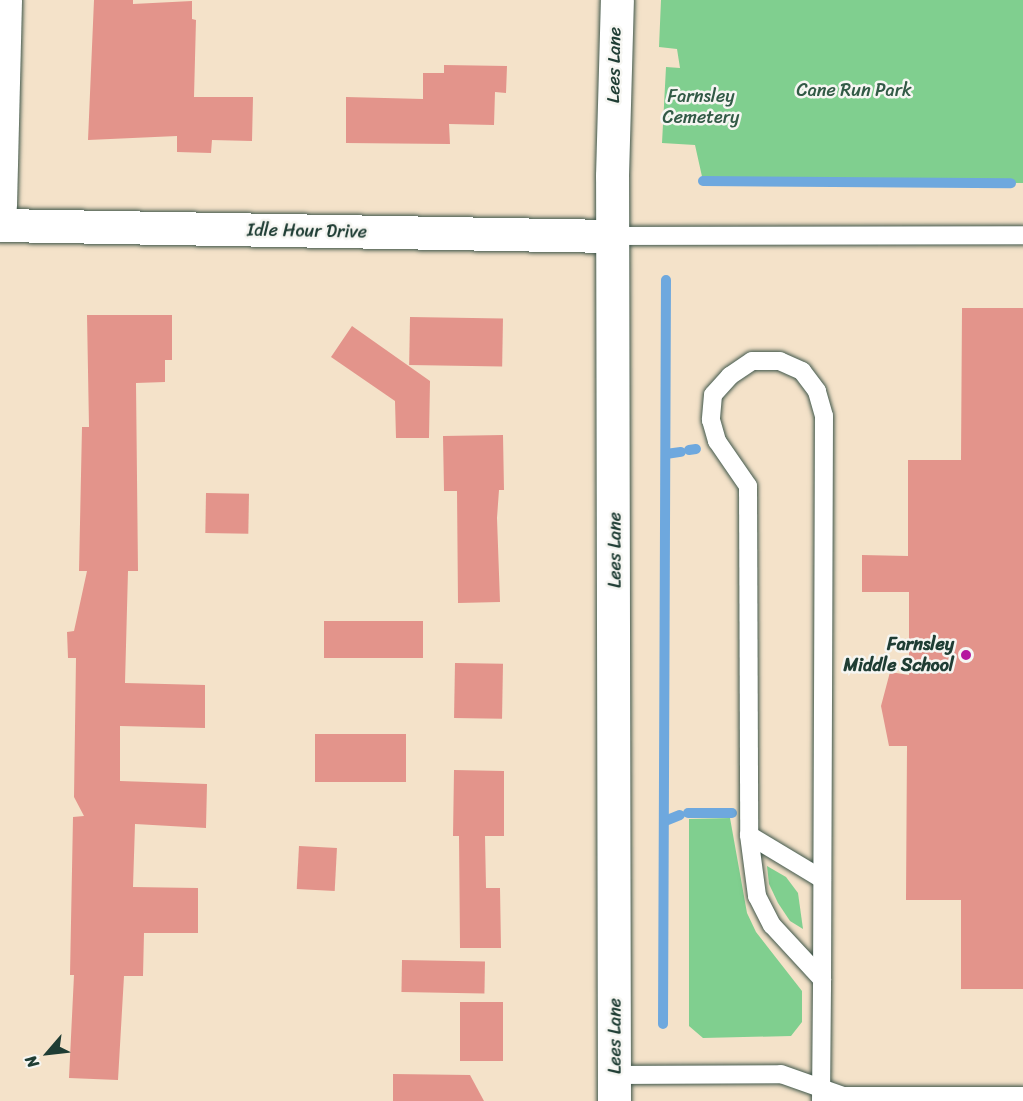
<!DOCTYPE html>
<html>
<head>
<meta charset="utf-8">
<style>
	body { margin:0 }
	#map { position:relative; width:1023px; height:1101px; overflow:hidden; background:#f4e2c9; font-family:Sriracha,sans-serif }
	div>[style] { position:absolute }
	.green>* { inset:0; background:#80cf8f }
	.stream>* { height:10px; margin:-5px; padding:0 5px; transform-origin:5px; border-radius:5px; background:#6ea8de }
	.building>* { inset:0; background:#e3948b; transform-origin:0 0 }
	.roads { filter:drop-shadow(0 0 2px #3f564a) drop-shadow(0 0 2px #3f564a) }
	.service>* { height:18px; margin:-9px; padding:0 9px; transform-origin:9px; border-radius:9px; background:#fff }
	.minor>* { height:33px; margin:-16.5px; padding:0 16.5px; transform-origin:16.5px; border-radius:16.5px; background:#fff }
	.tertiary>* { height:33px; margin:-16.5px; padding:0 16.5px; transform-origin:16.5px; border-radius:16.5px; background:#fff }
	.dots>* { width:16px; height:16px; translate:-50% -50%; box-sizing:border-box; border:3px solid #f6f6f2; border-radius:50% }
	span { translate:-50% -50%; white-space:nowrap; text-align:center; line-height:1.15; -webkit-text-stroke:5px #f6f6f2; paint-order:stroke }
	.street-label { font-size:18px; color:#1f3d34 }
	.park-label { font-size:18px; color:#325a46 }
	.poi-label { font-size:18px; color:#1f3d34; font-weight:700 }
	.right { translate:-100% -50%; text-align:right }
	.north { position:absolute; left:18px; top:1023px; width:60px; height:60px; -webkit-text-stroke:4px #f6f6f2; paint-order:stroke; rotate:242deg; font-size:16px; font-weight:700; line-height:24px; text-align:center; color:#1f3d34 }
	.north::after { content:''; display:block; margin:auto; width:21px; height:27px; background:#1f3d34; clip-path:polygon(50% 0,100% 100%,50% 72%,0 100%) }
</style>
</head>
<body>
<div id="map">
	<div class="green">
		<div style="clip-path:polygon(661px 0,1023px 0,1023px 183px,703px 181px,695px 145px,662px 143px,666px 67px,680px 68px,677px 49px,659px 47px)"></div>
		<div style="clip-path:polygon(730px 818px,747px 913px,756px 932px,802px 991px,802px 1022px,791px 1036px,703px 1038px,689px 1026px,689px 819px)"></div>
		<div style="clip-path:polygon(767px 866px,786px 877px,798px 893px,803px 929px,790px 921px,778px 903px,769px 884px)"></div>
	</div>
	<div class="stream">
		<div style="left:703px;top:181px;width:308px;rotate:0.4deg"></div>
		<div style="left:689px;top:450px;width:7px;rotate:-8deg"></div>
		<div style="left:666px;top:454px;width:15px;rotate:-8deg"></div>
		<div style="left:688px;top:813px;width:44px"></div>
		<div style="left:665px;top:821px;width:16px;rotate:-22deg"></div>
		<div style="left:663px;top:1024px;width:744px;rotate:-89.77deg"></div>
	</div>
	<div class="building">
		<div style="clip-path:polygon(94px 0,133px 0,133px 4px,192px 1px,192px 19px,196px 20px,194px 97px,253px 97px,252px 141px,212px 140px,211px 153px,177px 152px,177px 136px,88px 140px)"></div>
		<div style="clip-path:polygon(444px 65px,507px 66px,506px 93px,495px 92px,494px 125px,449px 124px,450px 144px,346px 143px,346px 97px,423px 99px,423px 73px,444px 73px)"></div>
		<div style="clip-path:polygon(962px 308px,1023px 308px,1023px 989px,961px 989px,961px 900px,906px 900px,907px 746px,889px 746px,881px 706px,890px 672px,909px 675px,909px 592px,862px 592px,862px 555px,908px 556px,908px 460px,961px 460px)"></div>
		<div style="clip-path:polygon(87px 315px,172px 315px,172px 360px,165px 360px,165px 382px,136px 383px,138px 571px,128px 571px,125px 683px,205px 685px,205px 728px,120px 726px,120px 781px,207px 784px,206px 828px,135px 824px,133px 887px,198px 888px,198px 933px,144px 933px,143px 976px,124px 976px,118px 1080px,69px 1078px,74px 975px,70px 975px,73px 817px,84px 816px,74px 797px,76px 658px,68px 658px,67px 632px,74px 631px,87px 571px,79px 571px,82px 427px,89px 427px)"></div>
		<div style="left:410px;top:317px;width:93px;height:48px;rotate:1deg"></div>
		<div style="clip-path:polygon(352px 326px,430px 381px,429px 438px,396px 438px,395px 401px,331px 357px)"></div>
		<div style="clip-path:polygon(503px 435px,504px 490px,499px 490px,497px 518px,500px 602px,458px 603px,457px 491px,444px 491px,443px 436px)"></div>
		<div style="left:206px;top:493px;width:43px;height:40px;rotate:1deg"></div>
		<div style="left:324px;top:621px;width:99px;height:37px"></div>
		<div style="left:455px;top:663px;width:48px;height:55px;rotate:1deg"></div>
		<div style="left:315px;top:734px;width:91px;height:48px"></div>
		<div style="clip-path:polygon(454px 770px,504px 771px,504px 836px,485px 836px,486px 888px,500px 888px,501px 948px,460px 948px,459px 836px,453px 836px)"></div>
		<div style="left:299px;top:846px;width:38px;height:43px;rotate:3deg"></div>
		<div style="left:402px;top:960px;width:83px;height:32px;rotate:1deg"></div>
		<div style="left:460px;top:1002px;width:43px;height:59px"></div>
		<div style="clip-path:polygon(393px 1074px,470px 1075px,484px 1101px,393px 1101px)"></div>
	</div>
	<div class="roads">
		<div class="service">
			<div style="left:613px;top:236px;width:410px;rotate:-0.1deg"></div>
			<div style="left:749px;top:835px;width:62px;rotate:82.5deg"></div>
			<div style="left:757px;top:896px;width:33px;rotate:63deg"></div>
			<div style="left:772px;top:925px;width:74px;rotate:47.2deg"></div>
			<div style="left:614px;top:1075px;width:167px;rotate:-0.3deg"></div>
			<div style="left:781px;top:1074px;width:66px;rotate:19.5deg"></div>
			<div style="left:843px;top:1096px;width:180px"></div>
			<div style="left:821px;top:1101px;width:112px;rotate:-89.5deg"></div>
			<div style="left:822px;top:989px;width:573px;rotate:-89.8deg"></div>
			<div style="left:824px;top:416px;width:26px;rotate:-106deg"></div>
			<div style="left:817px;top:391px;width:25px;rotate:-127deg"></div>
			<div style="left:802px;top:371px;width:24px;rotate:-156deg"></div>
			<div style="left:780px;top:361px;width:28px;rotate:180deg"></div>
			<div style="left:752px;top:361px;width:27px;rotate:146deg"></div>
			<div style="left:730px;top:376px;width:25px;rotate:132deg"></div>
			<div style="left:713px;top:395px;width:25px;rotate:95deg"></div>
			<div style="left:711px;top:420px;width:22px;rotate:74deg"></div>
			<div style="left:717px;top:441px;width:55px;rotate:55.4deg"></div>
			<div style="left:748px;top:486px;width:349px;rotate:89.8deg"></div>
			<div style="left:749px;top:835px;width:85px;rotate:31.1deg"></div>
		</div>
		<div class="minor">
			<div style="left:0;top:205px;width:205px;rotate:-88.6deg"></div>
			<div style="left:0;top:225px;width:613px;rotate:1.03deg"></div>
		</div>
		<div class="tertiary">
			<div style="left:614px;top:1101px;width:925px;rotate:-90.12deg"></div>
			<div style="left:612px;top:176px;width:176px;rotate:-88.4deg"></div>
		</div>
	</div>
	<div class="dots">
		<div style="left:966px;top:655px;background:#b5179e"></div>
	</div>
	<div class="street-label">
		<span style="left:614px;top:65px;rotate:-89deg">Lees Lane</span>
		<span style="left:307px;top:231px;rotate:1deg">Idle Hour Drive</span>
		<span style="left:615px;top:550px;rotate:-90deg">Lees Lane</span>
		<span style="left:615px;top:1036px;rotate:-90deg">Lees Lane</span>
	</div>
	<div class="park-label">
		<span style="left:854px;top:90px">Cane Run Park</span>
		<span style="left:701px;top:107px">Farnsley<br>Cemetery</span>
	</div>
	<div class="poi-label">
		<span class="right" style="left:954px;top:655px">Farnsley<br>Middle School</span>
	</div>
	<div class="north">N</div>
</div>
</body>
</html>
